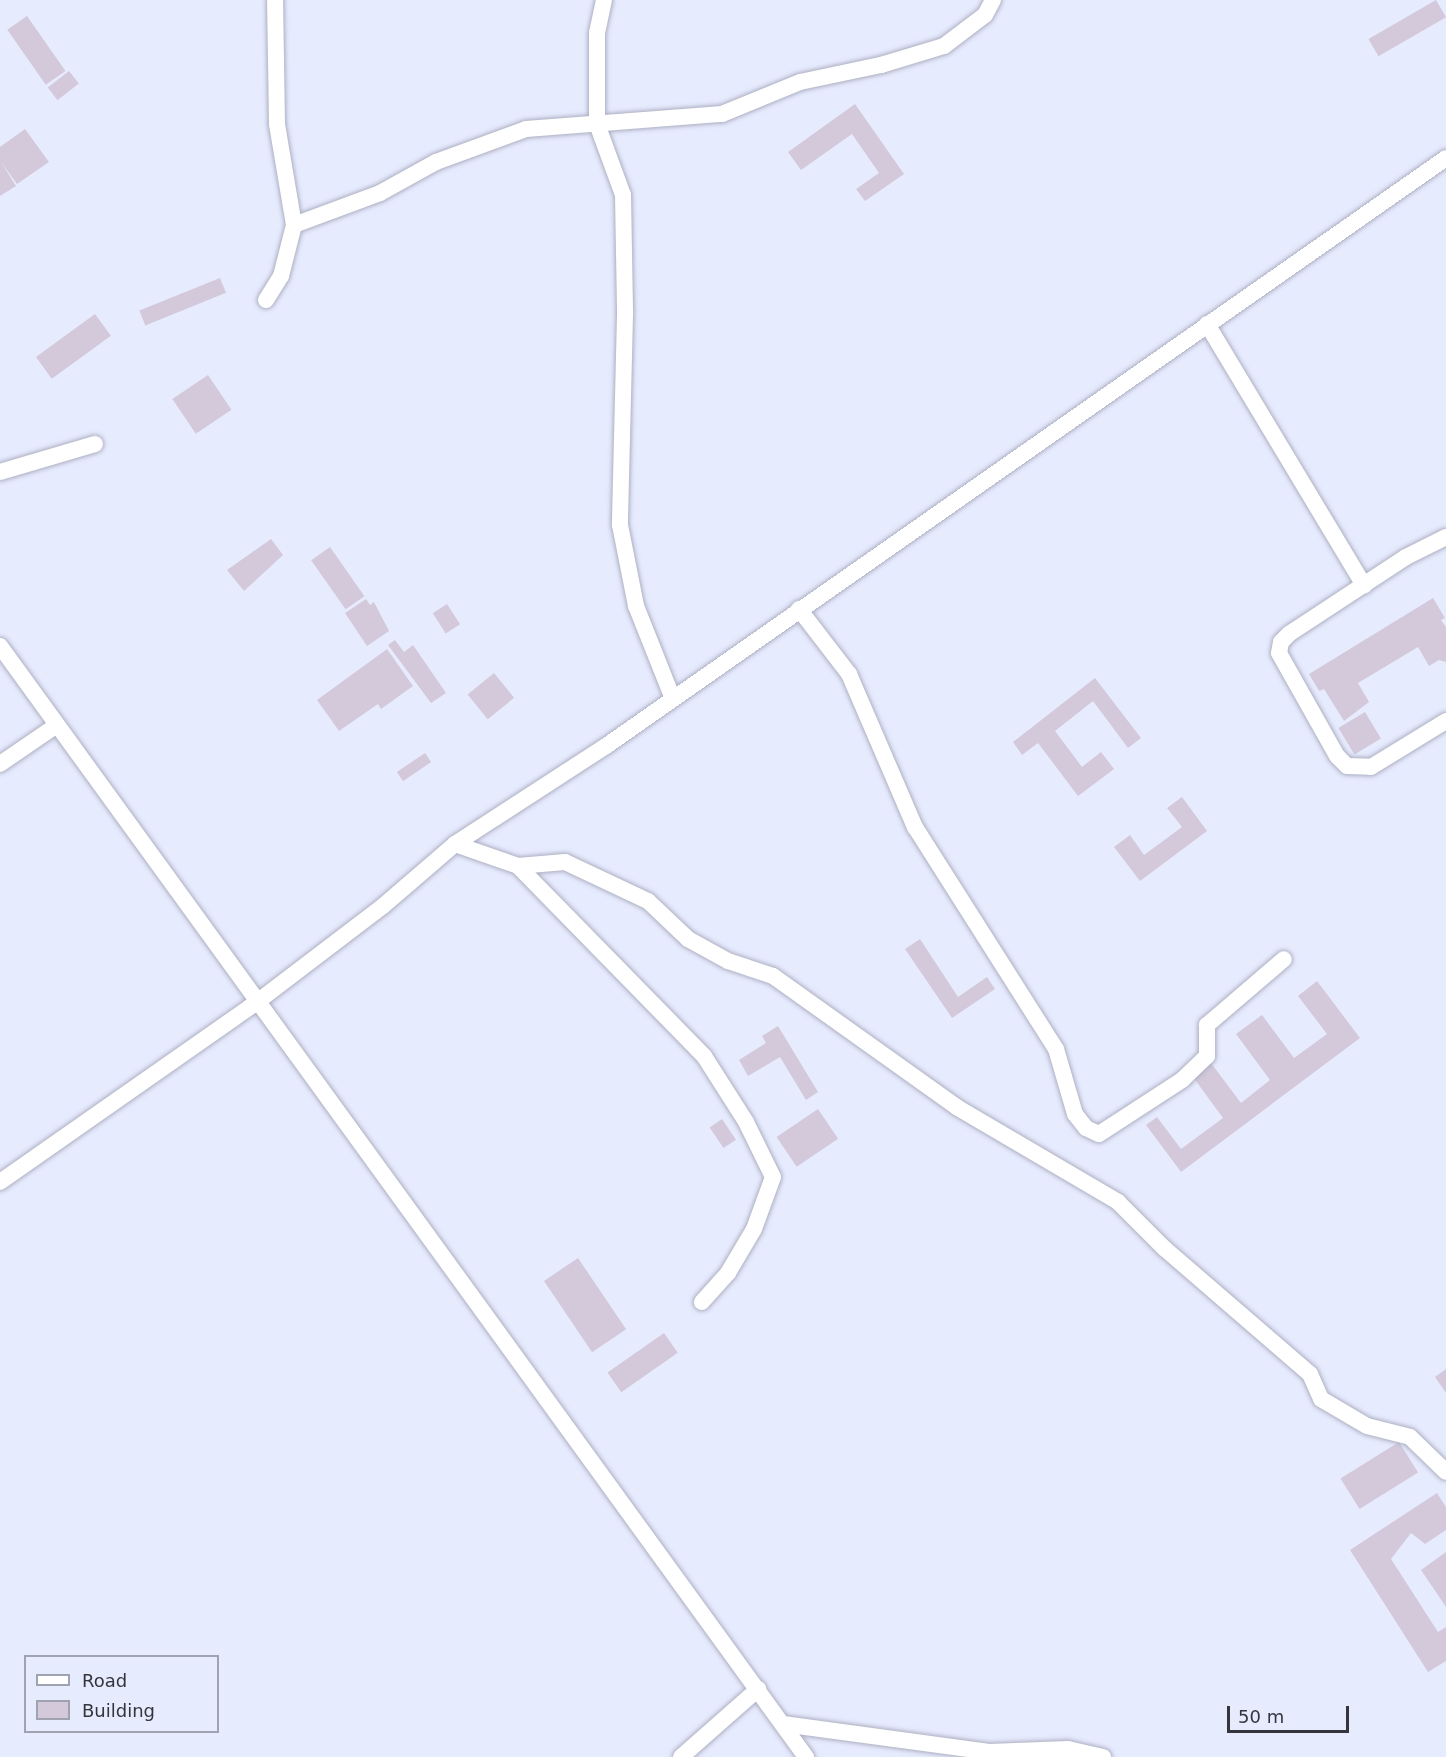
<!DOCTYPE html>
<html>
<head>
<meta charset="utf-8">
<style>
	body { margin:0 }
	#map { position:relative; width:1446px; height:1757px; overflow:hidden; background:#e7ebfe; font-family:"DejaVu Sans",sans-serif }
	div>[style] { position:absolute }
	.building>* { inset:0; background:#d3c9db; transform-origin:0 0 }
	.roads { filter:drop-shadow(0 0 2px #adb0c2) drop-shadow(0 0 2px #adb0c2) }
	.minor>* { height:16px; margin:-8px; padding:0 8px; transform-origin:8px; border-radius:8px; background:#fff }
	span { translate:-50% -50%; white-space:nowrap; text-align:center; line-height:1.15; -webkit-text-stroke:4.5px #e7ebfe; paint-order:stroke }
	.legend { position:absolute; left:24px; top:1655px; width:195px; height:78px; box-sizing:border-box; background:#e7ebfe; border:2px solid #9fa2b1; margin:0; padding:8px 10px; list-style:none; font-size:18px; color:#34353d }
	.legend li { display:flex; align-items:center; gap:12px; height:30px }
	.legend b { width:30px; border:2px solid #9fa2b1 }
	.scale { position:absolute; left:1227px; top:1706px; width:122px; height:27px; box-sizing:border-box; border:3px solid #34353d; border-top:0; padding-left:8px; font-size:18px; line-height:21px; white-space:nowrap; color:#34353d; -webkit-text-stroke:4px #e7ebfe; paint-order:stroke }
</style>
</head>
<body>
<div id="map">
	<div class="building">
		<div style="left:1436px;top:0;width:20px;height:78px;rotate:60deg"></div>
		<div style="left:27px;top:16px;width:67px;height:24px;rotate:55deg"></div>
		<div style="left:69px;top:71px;width:16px;height:27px;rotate:52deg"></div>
		<div style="clip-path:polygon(855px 104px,904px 174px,865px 201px,856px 189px,879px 173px,852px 134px,801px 170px,788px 152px)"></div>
		<div style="clip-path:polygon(25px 129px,49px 162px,17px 184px,1px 162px,16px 186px,0 196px,0 147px)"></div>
		<div style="left:220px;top:278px;width:16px;height:87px;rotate:68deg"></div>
		<div style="left:95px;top:314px;width:27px;height:73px;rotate:54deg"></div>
		<div style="left:208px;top:375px;width:42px;height:43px;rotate:56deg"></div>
		<div style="clip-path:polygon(271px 539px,283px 555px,244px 591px,227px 570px)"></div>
		<div style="left:330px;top:547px;width:60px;height:23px;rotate:55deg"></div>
		<div style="clip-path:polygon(1433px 598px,1445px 618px,1441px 620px,1446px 627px,1446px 662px,1439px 660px,1429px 666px,1418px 647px,1358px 683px,1369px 702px,1344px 721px,1324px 689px,1319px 691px,1309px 674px)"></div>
		<div style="clip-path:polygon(366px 599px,370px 605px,374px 602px,389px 631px,367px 646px,345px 613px)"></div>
		<div style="left:447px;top:604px;width:24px;height:17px;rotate:57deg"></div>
		<div style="clip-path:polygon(395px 640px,404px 652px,413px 645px,446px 693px,431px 703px,388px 645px)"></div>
		<div style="clip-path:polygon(387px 649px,413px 686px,381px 709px,378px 704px,339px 731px,317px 700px)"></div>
		<div style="left:494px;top:673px;width:32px;height:34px;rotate:51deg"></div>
		<div style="clip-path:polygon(1095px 678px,1141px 738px,1128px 748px,1093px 701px,1055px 731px,1082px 767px,1101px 752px,1114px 769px,1078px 796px,1038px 743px,1022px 755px,1013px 742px)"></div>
		<div style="left:1365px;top:712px;width:31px;height:31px;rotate:59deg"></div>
		<div style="left:425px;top:753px;width:11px;height:34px;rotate:56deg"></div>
		<div style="clip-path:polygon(1182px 797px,1207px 831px,1140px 881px,1114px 847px,1130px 835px,1144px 855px,1182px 827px,1167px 808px)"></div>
		<div style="clip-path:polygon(920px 939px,958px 997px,987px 977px,995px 989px,952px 1018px,905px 949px)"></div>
		<div style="clip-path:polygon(1317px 981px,1360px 1038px,1181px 1172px,1146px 1125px,1157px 1117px,1181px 1149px,1223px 1118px,1193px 1077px,1211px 1063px,1241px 1103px,1270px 1080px,1236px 1034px,1262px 1015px,1294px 1058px,1327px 1034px,1298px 996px)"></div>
		<div style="clip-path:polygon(778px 1026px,818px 1092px,806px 1100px,780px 1057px,748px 1076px,739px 1060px,766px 1043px,762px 1036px)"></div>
		<div style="left:818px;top:1109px;width:36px;height:50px;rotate:56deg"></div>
		<div style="left:722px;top:1119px;width:25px;height:15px;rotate:56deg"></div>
		<div style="left:578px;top:1258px;width:86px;height:41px;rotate:56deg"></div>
		<div style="left:664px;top:1333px;width:24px;height:69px;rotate:55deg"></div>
		<div style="clip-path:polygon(1446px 1369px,1446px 1393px,1435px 1377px)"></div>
		<div style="left:1399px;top:1442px;width:36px;height:69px;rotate:58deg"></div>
		<div style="clip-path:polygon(1437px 1493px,1446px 1507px,1446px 1530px,1425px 1544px,1411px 1533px,1391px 1559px,1438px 1632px,1446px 1627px,1446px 1661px,1428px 1672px,1350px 1550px)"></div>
		<div style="clip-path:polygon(1446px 1552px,1446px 1607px,1421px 1570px)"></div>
	</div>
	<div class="roads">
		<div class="minor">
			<div style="left:604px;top:0;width:34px;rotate:102deg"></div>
			<div style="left:597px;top:33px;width:91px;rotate:90deg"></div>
			<div style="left:597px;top:124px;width:76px;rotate:69.9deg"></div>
			<div style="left:623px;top:195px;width:120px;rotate:89deg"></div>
			<div style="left:625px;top:315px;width:210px;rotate:91.4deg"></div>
			<div style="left:620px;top:525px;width:83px;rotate:78.8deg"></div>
			<div style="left:636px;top:606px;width:100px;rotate:68.3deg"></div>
			<div style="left:294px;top:225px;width:92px;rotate:-20.4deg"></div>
			<div style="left:380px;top:193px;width:64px;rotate:-29deg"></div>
			<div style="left:436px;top:162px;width:96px;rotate:-20.1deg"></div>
			<div style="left:526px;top:129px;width:197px;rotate:-4.4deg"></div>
			<div style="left:722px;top:114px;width:84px;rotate:-22.3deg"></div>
			<div style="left:800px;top:82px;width:83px;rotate:-11.9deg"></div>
			<div style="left:881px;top:65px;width:66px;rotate:-16.8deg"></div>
			<div style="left:944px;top:46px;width:51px;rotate:-37.1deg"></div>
			<div style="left:985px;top:15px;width:17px;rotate:-62deg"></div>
			<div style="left:266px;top:300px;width:28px;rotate:-58deg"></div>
			<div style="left:281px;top:276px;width:53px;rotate:-75.7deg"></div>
			<div style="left:294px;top:225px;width:102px;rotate:-99.6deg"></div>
			<div style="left:277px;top:124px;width:124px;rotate:-90.9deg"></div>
			<div style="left:1207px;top:324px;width:305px;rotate:59deg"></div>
			<div style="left:0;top:472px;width:99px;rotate:-16.4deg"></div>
			<div style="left:1446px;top:537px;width:45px;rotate:153.4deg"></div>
			<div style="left:1406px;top:557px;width:140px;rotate:146.7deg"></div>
			<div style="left:1289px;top:634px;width:11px;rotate:135deg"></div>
			<div style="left:1281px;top:642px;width:11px;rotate:100deg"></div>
			<div style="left:1279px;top:653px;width:118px;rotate:60.6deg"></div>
			<div style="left:1337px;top:756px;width:14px;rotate:45deg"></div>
			<div style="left:1347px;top:766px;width:24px;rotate:2deg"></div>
			<div style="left:1371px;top:767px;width:88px;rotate:-31.5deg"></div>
			<div style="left:799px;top:609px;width:82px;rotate:52.4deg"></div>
			<div style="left:849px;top:674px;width:167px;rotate:66.7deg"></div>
			<div style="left:915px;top:827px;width:263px;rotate:57.6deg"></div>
			<div style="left:1056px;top:1049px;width:68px;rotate:73.7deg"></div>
			<div style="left:1075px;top:1114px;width:18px;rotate:52deg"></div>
			<div style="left:1086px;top:1128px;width:14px;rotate:25deg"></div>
			<div style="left:1099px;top:1134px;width:99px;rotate:-33deg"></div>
			<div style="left:1182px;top:1080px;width:35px;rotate:-44deg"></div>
			<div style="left:1207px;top:1056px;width:31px;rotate:-90deg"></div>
			<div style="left:1207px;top:1025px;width:101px;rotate:-40.6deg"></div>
			<div style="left:0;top:646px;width:1373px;rotate:54.04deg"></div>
			<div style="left:0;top:764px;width:69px;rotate:-34.4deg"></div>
			<div style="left:455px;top:844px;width:67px;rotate:19.2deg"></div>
			<div style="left:518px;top:866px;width:47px;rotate:-4.9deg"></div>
			<div style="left:565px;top:862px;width:92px;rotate:25.2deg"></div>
			<div style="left:648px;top:901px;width:55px;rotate:43.5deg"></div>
			<div style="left:688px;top:939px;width:46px;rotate:28.8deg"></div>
			<div style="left:728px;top:961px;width:47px;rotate:18.4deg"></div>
			<div style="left:773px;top:976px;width:227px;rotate:35.5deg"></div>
			<div style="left:958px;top:1108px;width:186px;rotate:30.4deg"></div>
			<div style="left:1118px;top:1202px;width:65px;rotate:45deg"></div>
			<div style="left:1164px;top:1248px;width:193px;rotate:40.8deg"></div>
			<div style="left:1310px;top:1374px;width:27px;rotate:66deg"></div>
			<div style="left:1321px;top:1399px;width:53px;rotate:30.4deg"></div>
			<div style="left:1367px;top:1426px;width:44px;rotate:14.3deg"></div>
			<div style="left:1410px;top:1437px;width:50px;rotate:44.2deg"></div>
			<div style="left:518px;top:866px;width:266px;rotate:45.6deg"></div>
			<div style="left:704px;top:1056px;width:78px;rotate:57.5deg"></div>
			<div style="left:746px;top:1122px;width:61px;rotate:63.9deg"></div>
			<div style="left:773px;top:1177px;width:55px;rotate:110.1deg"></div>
			<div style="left:754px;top:1229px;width:51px;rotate:120.6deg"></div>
			<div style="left:728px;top:1273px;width:39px;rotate:132deg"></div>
			<div style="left:0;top:1182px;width:314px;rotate:-35deg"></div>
			<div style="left:257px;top:1002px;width:158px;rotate:-37.3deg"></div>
			<div style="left:383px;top:906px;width:95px;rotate:-40.7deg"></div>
			<div style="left:455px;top:844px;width:180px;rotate:-33deg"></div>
			<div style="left:606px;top:746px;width:1025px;rotate:-34.99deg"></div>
			<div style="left:783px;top:1724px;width:208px;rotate:7.7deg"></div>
			<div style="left:989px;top:1752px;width:79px;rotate:-2.2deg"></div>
			<div style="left:1068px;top:1749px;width:36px;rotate:13deg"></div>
			<div style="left:681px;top:1757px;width:103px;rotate:-41.4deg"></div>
		</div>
	</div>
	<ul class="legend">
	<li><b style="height:8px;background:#fff"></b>Road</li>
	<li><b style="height:16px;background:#d3c9db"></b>Building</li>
	</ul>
	<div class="scale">50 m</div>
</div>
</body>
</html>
